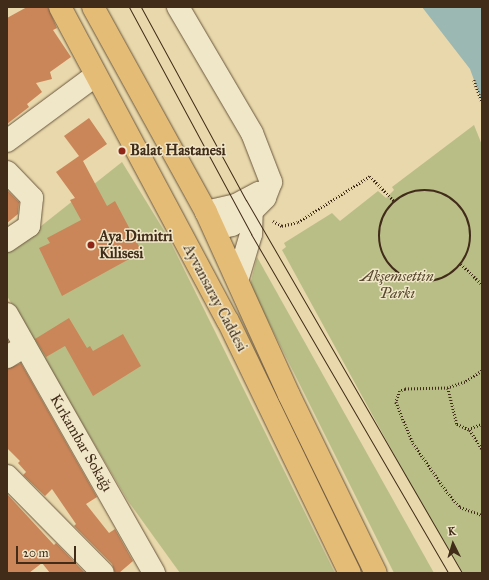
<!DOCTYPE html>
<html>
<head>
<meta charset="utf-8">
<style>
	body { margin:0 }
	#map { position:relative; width:489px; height:580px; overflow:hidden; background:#e8d8ab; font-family:"IM FELL Great Primer",serif }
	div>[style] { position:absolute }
	.green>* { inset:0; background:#b9be87 }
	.water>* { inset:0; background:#9bb8b3 }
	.building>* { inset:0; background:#ca8659 }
	.path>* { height:2.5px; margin-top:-1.25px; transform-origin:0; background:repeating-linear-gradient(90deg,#412c19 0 1px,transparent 0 3px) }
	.path>.ring { margin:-1.25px; padding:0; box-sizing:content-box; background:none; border:2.5px solid #412c19; border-radius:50% }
	.roads { filter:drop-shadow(0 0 1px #6b573e) drop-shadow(0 0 1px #6b573e) }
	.minor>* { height:22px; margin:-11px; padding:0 11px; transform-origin:11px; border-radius:11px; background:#f0e6c8 }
	.major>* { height:22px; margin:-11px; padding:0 11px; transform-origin:11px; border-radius:11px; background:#e4bc76 }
	.tram>* { height:1px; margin:-0.5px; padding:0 0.5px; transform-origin:0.5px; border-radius:0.5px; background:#412c19 }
	.dots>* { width:11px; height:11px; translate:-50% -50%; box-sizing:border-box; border:2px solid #f0e6c8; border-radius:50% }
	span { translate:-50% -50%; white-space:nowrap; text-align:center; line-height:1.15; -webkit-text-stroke:3px #f0e6c8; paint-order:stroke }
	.poi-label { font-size:15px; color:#412c19; font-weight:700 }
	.left { translate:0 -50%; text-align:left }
	.park-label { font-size:15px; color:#59492f; font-style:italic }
	.street-label { font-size:15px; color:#412c19 }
	.frame { position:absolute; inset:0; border:8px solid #412c19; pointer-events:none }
	.north { position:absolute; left:433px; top:524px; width:40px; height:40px; -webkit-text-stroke:3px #f0e6c8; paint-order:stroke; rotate:355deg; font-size:11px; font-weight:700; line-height:16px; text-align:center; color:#412c19 }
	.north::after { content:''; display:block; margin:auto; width:14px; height:18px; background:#412c19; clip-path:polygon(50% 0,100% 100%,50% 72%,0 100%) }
	.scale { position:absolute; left:16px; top:546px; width:60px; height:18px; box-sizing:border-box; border:2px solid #412c19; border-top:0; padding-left:5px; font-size:12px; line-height:14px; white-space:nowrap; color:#412c19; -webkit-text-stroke:3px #f0e6c8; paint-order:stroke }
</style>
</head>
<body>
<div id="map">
	<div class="green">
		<div style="clip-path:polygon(474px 125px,482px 145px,482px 573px,463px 573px,408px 480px,282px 250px,286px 247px,284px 243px,332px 213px,340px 221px,378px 191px,386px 198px,394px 190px,392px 187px)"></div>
		<div style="clip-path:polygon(122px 162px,168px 237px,335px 573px,180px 573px,128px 501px,7px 296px,7px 253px)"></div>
		<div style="clip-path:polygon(257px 257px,434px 573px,394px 573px,250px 285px)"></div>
	</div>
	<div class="water">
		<div style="clip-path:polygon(422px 7px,482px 7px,482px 102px,470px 69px)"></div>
	</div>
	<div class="building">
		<div style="clip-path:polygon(27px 7px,48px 7px,57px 28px,53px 30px,71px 57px,50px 72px,52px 79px,36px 83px,42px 92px,27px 104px,29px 107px,7px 124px,7px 18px)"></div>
		<div style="clip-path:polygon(89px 118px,107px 144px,83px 161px,107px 206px,115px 201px,142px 252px,62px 296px,39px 248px,50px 243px,47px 238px,81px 220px,70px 200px,75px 198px,56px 172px,79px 156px,64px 136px)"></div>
		<div style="clip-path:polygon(7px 190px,19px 202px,18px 214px,7px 223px)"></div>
		<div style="clip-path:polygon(69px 318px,87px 348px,90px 346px,93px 351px,123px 334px,141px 366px,93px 396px,65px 346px,46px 357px,35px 339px)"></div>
		<div style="clip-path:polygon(21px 363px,97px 497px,86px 504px,109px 533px,115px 529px,133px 561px,119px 573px,115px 573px,112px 564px,74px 526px,76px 524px,52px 489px,45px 496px,23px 475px,26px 472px,18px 463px,20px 461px,7px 448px,7px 369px)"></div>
		<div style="clip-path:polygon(7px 494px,54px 545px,56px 543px,85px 573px,50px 573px,42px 563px,29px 573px,7px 573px)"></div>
	</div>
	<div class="path">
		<div style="left:474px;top:80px;width:23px;rotate:70deg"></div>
		<div class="ring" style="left:379px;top:190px;width:89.5px;height:89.5px"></div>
		<div style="left:273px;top:221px;width:10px;rotate:29deg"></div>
		<div style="left:282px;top:226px;width:16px;rotate:-14deg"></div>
		<div style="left:298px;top:222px;width:85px;rotate:-32.6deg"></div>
		<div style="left:370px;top:176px;width:36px;rotate:46deg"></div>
		<div style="left:461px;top:264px;width:29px;rotate:44deg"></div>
		<div style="left:482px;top:371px;width:20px;rotate:147deg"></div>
		<div style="left:465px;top:382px;width:18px;rotate:161deg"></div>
		<div style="left:448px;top:388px;width:43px;rotate:178.7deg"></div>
		<div style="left:405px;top:389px;width:5px;rotate:158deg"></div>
		<div style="left:400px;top:391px;width:12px;rotate:110deg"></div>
		<div style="left:396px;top:402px;width:44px;rotate:67.5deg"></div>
		<div style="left:413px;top:443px;width:60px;rotate:55.2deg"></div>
		<div style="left:447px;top:492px;width:20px;rotate:49deg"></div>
		<div style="left:460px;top:507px;width:23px;rotate:20deg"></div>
		<div style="left:448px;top:388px;width:37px;rotate:76deg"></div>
		<div style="left:457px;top:424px;width:14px;rotate:25deg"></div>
		<div style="left:470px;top:430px;width:22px;rotate:58deg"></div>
		<div style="left:468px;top:429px;width:15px;rotate:-20deg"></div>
	</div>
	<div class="roads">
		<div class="minor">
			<div style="left:178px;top:7px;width:146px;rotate:59.6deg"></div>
			<div style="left:252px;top:133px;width:53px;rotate:68.8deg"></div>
			<div style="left:271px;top:182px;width:17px;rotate:111deg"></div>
			<div style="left:265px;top:198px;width:18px;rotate:135deg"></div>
			<div style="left:252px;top:211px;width:24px;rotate:145deg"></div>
			<div style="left:232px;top:225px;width:17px;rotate:167deg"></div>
			<div style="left:7px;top:141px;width:109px;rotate:-36.5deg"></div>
			<div style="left:7px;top:172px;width:36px;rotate:46deg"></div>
			<div style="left:32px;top:198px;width:28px;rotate:96deg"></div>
			<div style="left:29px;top:226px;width:27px;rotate:146deg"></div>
			<div style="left:206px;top:212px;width:31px;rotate:-13deg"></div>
			<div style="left:236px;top:205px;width:26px;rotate:-28deg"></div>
			<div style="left:238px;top:278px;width:46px;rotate:-73.5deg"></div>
			<div style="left:251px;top:234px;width:23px;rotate:-88deg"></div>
			<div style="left:7px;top:314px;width:298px;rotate:60.4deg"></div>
			<div style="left:7px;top:357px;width:21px;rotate:-31deg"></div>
			<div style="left:7px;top:476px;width:136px;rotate:45.3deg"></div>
		</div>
		<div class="major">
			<div style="left:60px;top:7px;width:356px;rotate:61.9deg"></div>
			<div style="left:228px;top:321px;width:280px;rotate:64.2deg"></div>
			<div style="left:93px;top:7px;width:234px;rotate:61.1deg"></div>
			<div style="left:206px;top:212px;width:201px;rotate:65.6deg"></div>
			<div style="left:289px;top:395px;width:198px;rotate:64deg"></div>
		</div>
	</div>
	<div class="tram">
		<div style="left:129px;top:7px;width:258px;rotate:61.7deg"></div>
		<div style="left:251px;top:234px;width:392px;rotate:59.8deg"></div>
		<div style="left:141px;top:7px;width:220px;rotate:61.5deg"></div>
		<div style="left:246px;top:200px;width:431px;rotate:59.9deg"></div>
	</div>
	<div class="dots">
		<div style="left:122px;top:151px;background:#8f2418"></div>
		<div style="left:91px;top:245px;background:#8f2418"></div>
	</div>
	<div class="poi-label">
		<span class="left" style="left:130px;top:151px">Balat Hastanesi</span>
		<span class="left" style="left:99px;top:245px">Aya Dimitri<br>Kilisesi</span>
	</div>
	<div class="park-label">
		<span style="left:397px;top:285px">Akşemsettin<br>Parkı</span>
	</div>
	<div class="street-label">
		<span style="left:215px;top:298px;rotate:62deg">Ayvansaray Caddesi</span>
		<span style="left:81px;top:443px;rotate:60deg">Kırkambar Sokağı</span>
	</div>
	<div class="frame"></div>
	<div class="north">K</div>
	<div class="scale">20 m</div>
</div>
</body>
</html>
